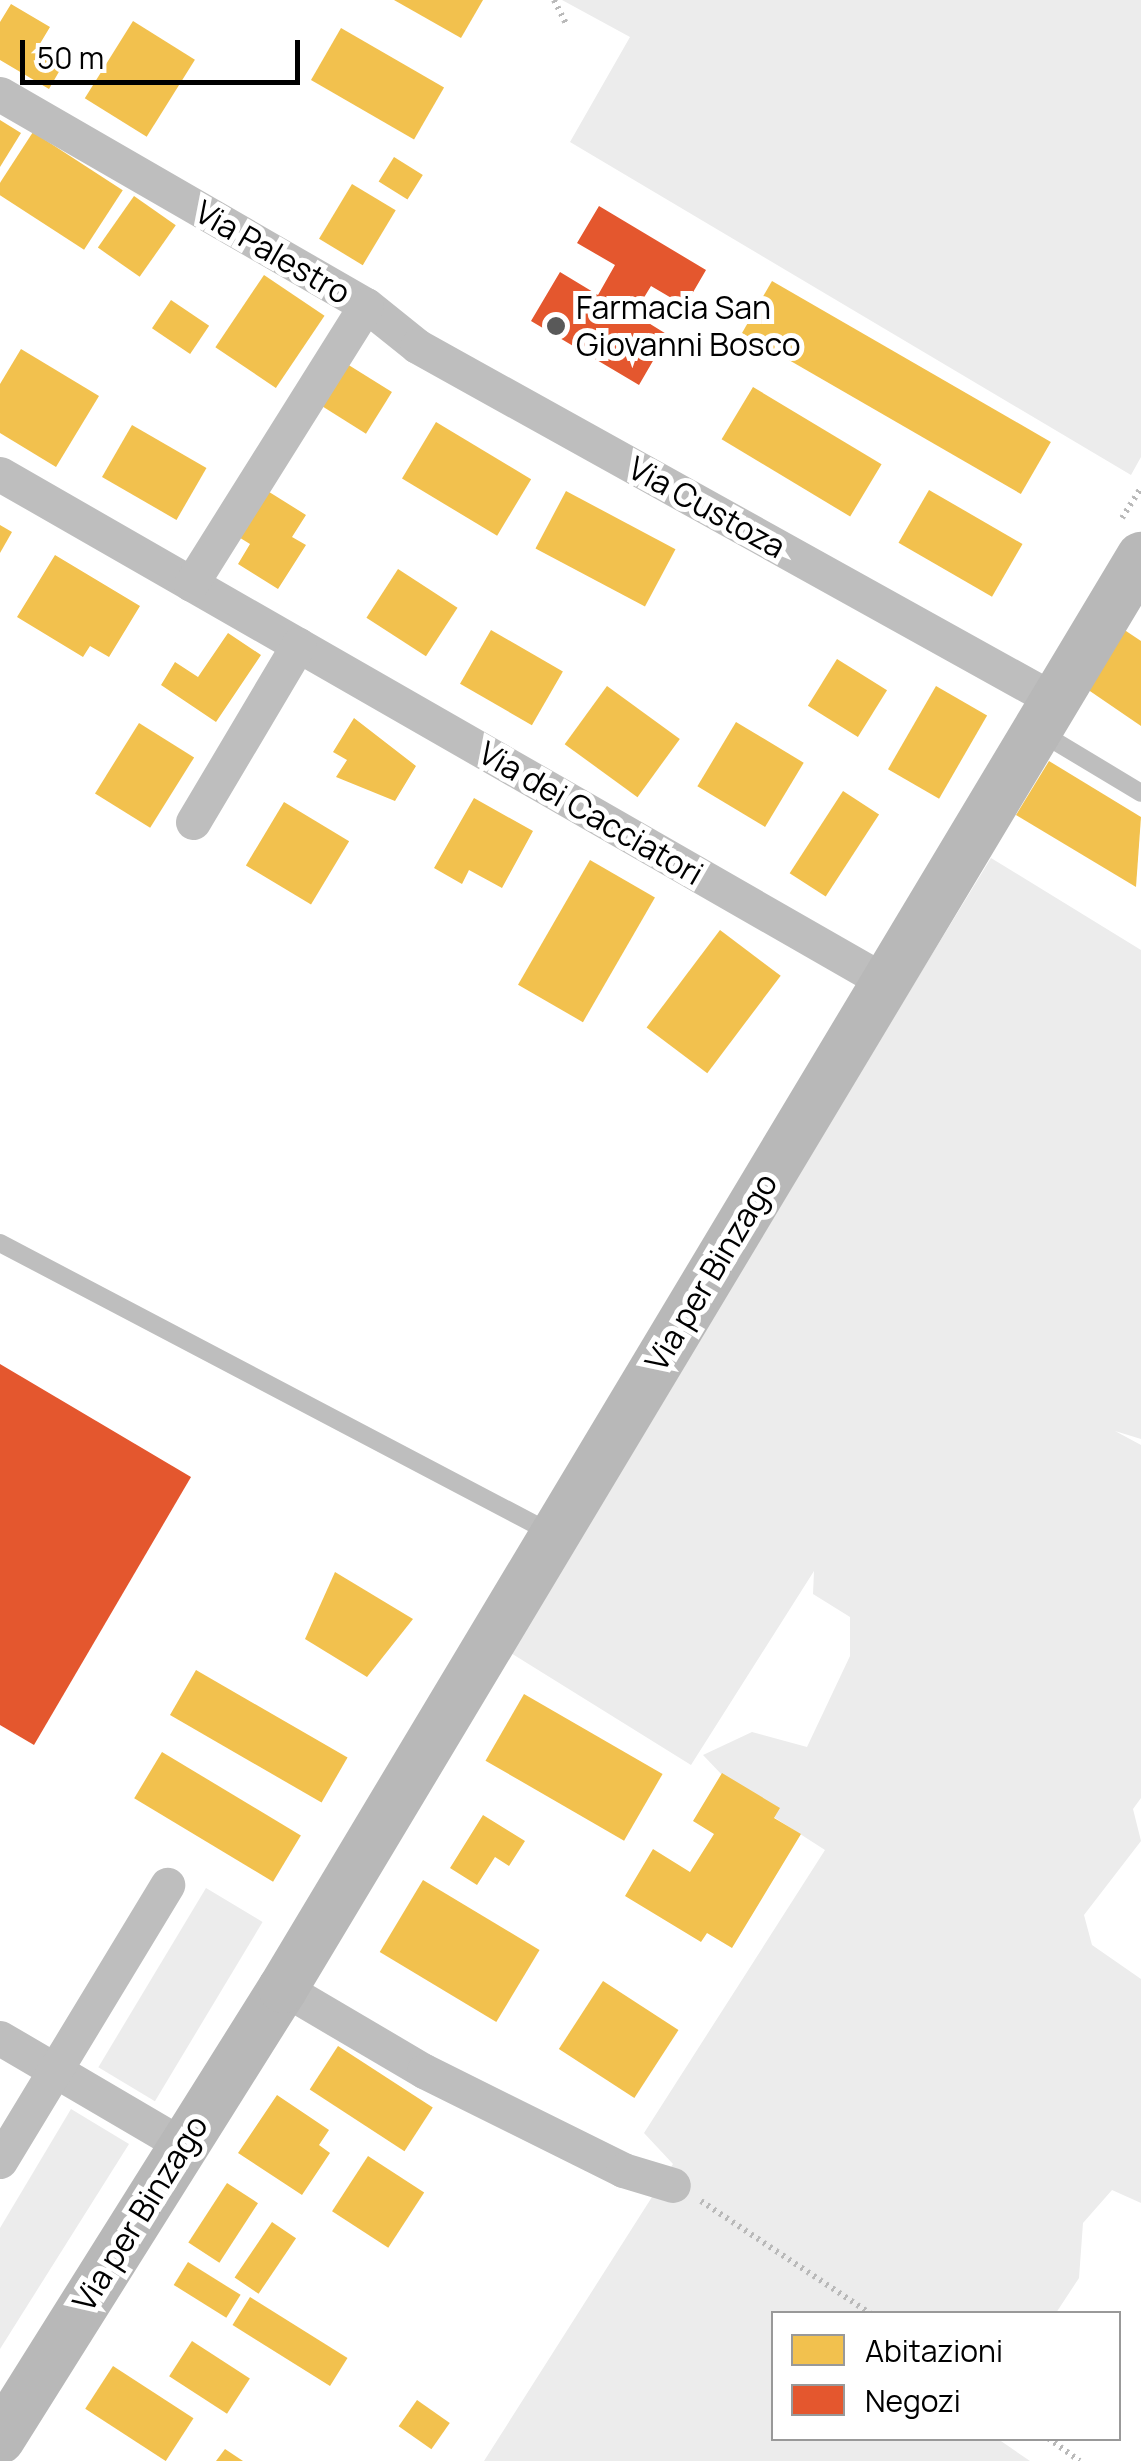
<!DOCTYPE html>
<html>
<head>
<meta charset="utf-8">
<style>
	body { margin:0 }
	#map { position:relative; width:1141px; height:2461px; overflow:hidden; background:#fff; font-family:Manrope,sans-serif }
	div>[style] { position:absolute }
	.green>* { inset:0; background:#ececec; transform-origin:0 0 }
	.homes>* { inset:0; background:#f2c14e; transform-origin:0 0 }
	.shops>* { inset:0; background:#e4572e }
	.path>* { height:6px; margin-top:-3px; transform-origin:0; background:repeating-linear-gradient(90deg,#b9b9b9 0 2.5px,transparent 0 7.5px) }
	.lane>* { height:18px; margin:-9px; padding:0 9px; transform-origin:9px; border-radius:9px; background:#bebebe }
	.street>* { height:35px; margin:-17.5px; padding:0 17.5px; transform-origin:17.5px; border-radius:17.5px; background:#bebebe }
	.secondary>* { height:50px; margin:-25px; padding:0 25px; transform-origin:25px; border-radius:25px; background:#b8b8b8 }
	.dots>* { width:28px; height:28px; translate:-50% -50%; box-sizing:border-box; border:5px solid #fff; border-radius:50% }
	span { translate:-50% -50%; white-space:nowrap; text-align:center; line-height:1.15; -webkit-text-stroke:10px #fff; paint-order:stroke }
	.street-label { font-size:32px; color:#000 }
	.poi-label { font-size:32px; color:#000 }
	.left { translate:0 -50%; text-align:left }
	.legend { position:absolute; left:771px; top:2311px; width:350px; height:130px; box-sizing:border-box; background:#fff; border:2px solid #999; margin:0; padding:12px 18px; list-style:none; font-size:30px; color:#000 }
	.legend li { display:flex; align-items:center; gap:20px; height:50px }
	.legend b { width:50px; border:2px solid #999 }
	.scale { position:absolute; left:20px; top:40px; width:280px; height:45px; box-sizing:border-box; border:5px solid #000; border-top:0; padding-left:12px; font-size:30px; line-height:35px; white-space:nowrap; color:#000; -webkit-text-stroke:8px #fff; paint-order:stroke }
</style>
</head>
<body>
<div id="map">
	<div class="green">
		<div style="clip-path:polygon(562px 0,1141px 0,1141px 457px,1131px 475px,570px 142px,630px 37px)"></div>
		<div style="clip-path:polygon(991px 858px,1141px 950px,1141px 1439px,1115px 1431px,1141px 1445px,1141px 1798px,1133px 1809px,1141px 1841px,1084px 1915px,1092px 1945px,1141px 1979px,1141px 2203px,1112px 2190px,1083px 2223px,1079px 2278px,1056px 2313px,774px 2314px,774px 2438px,998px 2439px,1030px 2461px,484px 2461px,673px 2164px,644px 2133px,825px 1850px,744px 1798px,703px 1755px,752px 1732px,807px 1747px,850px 1656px,850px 1617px,813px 1594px,814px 1571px,691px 1765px,506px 1650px)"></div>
		<div style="left:206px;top:1888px;width:66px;height:209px;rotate:31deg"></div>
		<div style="clip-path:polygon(71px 2109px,129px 2144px,0 2349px,0 2228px)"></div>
	</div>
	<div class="homes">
		<div style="clip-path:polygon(394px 0,483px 0,461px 38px)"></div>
		<div style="clip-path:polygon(11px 4px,50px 27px,38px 47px,64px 63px,49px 89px,0 60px,0 22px)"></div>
		<div style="left:133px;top:21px;width:73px;height:91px;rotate:32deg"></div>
		<div style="left:341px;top:28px;width:119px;height:60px;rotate:30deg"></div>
		<div style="clip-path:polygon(0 120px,21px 133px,0 167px)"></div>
		<div style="left:33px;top:132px;width:107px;height:71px;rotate:33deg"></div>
		<div style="left:394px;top:157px;width:34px;height:29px;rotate:32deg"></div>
		<div style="left:352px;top:184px;width:51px;height:64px;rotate:31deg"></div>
		<div style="left:134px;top:196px;width:51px;height:63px;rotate:35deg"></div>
		<div style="left:264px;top:275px;width:73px;height:87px;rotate:34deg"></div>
		<div style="left:772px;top:281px;width:322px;height:60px;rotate:30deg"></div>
		<div style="left:171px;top:300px;width:46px;height:34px;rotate:34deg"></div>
		<div style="clip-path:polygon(21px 349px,99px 396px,56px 467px,0 433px,0 384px)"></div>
		<div style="left:347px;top:364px;width:53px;height:49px;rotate:32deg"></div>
		<div style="left:753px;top:387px;width:150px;height:61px;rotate:31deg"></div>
		<div style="left:436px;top:422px;width:111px;height:66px;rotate:31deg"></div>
		<div style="left:132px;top:425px;width:86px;height:60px;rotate:30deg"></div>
		<div style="clip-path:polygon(266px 490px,306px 515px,292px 537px,306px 545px,278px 589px,238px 564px,250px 544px,237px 536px)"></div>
		<div style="left:929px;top:490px;width:108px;height:61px;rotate:30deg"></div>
		<div style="left:566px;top:491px;width:124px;height:65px;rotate:28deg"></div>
		<div style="clip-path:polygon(0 525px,12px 532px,0 553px)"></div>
		<div style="clip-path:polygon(55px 555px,140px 606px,109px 657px,90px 646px,83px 657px,17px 617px)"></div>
		<div style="left:398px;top:569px;width:71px;height:58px;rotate:33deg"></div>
		<div style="clip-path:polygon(1123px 629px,1141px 641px,1141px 726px,1084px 687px)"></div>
		<div style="left:491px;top:630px;width:83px;height:62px;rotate:30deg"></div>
		<div style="clip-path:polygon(228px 633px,261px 655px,216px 722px,161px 685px,175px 662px,198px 677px)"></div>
		<div style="left:837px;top:659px;width:59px;height:55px;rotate:32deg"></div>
		<div style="left:607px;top:686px;width:90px;height:72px;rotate:36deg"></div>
		<div style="left:936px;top:686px;width:59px;height:96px;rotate:30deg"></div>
		<div style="clip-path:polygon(354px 718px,416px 766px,395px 801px,336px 777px,347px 760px,333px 752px)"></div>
		<div style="left:736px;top:722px;width:79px;height:75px;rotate:31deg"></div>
		<div style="left:139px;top:723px;width:65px;height:83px;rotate:32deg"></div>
		<div style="clip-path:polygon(1049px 761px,1141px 817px,1136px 887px,1016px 815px)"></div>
		<div style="left:843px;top:791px;width:43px;height:98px;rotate:33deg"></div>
		<div style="clip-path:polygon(474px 798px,533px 831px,502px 888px,469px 870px,462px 884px,434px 868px)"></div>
		<div style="left:284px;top:802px;width:76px;height:74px;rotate:31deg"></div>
		<div style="left:590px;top:860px;width:75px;height:144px;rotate:30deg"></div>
		<div style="left:720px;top:930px;width:76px;height:122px;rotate:37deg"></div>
		<div style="clip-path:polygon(335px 1572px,413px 1619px,367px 1677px,305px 1639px)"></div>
		<div style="left:196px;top:1670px;width:175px;height:52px;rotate:30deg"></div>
		<div style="left:524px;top:1694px;width:160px;height:77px;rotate:30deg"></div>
		<div style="left:162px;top:1752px;width:162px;height:54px;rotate:31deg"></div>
		<div style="clip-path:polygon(722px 1773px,780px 1808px,774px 1818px,801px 1834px,732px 1948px,707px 1933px,701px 1942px,625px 1896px,653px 1849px,690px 1872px,714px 1834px,693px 1821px)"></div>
		<div style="clip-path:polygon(483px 1815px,525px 1841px,509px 1866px,495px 1857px,477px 1885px,450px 1868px)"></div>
		<div style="left:423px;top:1880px;width:136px;height:84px;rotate:31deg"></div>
		<div style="left:603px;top:1981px;width:90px;height:81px;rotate:33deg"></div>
		<div style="left:338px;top:2046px;width:113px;height:52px;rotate:33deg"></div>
		<div style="clip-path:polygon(277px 2095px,329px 2130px,319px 2145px,330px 2153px,302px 2195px,238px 2153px)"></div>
		<div style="left:368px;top:2156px;width:67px;height:66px;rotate:33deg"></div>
		<div style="left:227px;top:2183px;width:37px;height:71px;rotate:33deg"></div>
		<div style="left:272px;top:2222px;width:29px;height:67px;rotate:34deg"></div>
		<div style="left:188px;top:2262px;width:62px;height:27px;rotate:32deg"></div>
		<div style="left:250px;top:2297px;width:115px;height:33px;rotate:32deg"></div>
		<div style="left:192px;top:2341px;width:69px;height:42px;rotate:33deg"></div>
		<div style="left:113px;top:2366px;width:96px;height:51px;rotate:33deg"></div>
		<div style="left:417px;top:2400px;width:40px;height:32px;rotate:35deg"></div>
		<div style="clip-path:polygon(225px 2449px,243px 2461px,216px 2461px)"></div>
	</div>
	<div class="shops">
		<div style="clip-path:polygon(599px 206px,706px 270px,685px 306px,651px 286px,634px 314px,668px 335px,639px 385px,531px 321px,560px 272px,598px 295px,615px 265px,577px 243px)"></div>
		<div style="clip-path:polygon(0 1364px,191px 1477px,34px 1745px,0 1725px)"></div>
	</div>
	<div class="path">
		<div style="left:554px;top:0;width:29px;rotate:63deg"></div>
		<div style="left:1122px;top:518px;width:36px;rotate:-58deg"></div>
		<div style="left:701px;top:2201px;width:204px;rotate:33.6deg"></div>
		<div style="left:1048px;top:2438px;width:39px;rotate:36deg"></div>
	</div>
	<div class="lane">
		<div style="left:1038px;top:731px;width:120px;rotate:31deg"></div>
		<div style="left:0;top:1243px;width:625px;rotate:27.75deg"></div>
	</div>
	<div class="street">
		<div style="left:0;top:94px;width:422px;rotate:30deg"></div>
		<div style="left:366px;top:305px;width:65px;rotate:38.8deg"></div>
		<div style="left:417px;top:346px;width:729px;rotate:29.06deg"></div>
		<div style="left:0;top:474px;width:1019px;rotate:29.84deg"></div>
		<div style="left:191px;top:584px;width:329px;rotate:-57.9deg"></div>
		<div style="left:193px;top:822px;width:206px;rotate:-59.3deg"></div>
		<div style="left:283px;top:1988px;width:164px;rotate:30.5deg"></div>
		<div style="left:424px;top:2071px;width:222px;rotate:26.4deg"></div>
		<div style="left:623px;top:2170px;width:52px;rotate:16.7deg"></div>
		<div style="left:0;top:2038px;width:210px;rotate:30.4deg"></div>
		<div style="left:0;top:2161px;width:323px;rotate:-58.8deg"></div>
	</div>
	<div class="secondary">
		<div style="left:0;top:2439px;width:532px;rotate:-57.89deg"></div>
		<div style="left:283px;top:1988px;width:1669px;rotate:-59.05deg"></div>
	</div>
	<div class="dots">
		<div style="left:556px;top:326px;background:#595959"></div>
	</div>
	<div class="street-label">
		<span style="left:273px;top:252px;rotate:30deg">Via Palestro</span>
		<span style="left:707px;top:507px;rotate:29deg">Via Custoza</span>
		<span style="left:591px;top:813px;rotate:30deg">Via dei Cacciatori</span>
		<span style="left:711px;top:1272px;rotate:-59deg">Via per Binzago</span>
		<span style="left:140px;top:2213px;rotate:-58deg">Via per Binzago</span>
	</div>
	<div class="poi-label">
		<span class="left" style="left:576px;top:326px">Farmacia San<br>Giovanni Bosco</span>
	</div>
	<ul class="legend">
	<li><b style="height:28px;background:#f2c14e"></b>Abitazioni</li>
	<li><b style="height:28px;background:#e4572e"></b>Negozi</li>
	</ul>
	<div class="scale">50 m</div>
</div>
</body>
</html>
